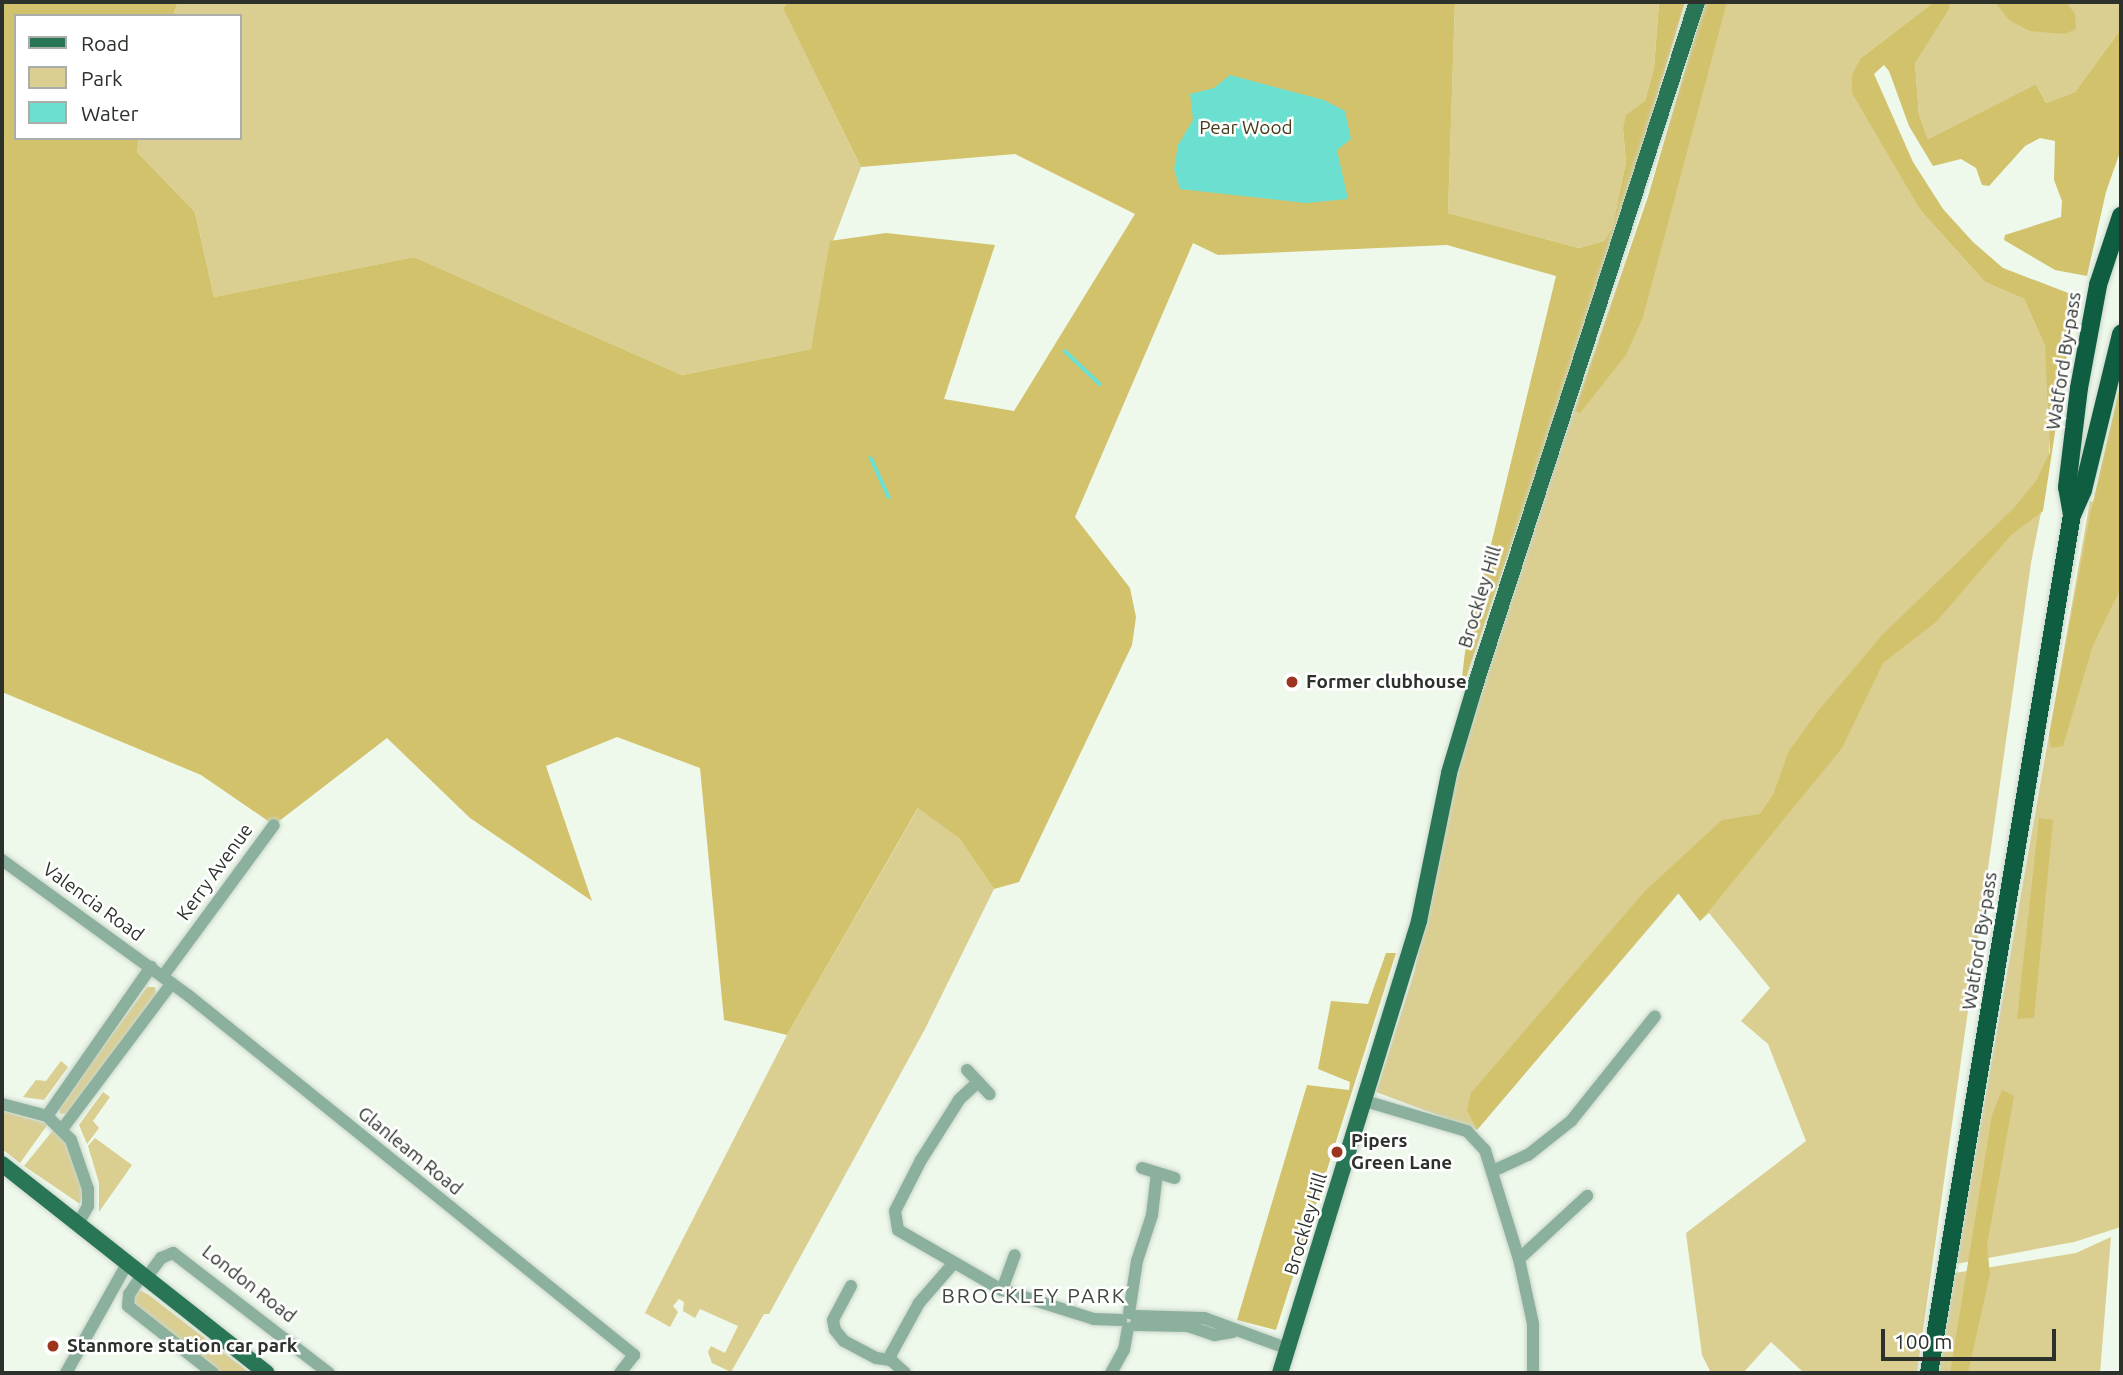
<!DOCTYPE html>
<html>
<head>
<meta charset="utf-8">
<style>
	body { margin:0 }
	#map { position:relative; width:2123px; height:1375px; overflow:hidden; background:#eef9ec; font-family:Ubuntu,sans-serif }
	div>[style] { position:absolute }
	.green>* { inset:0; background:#dace91 }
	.forest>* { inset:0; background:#d3c26c }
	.water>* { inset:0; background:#6be0d1 }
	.stream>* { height:3.5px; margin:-1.75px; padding:0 1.75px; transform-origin:1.75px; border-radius:1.75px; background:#6be0d1 }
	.roads { filter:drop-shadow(0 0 2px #cbd5c9) drop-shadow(0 0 2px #cbd5c9) }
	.minor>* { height:12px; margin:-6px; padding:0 6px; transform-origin:6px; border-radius:6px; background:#8bb19e }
	.major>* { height:16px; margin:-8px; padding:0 8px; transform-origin:8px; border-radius:8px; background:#287656 }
	.highway>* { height:18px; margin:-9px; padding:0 9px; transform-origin:9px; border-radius:9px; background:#105e41 }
	.dots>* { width:19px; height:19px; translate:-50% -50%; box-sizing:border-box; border:4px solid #fff; border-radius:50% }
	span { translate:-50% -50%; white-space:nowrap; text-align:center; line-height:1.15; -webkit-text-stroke:5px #fff; paint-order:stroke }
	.park-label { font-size:19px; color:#443d18 }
	.street-label { font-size:19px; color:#2c312c }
	.poi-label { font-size:19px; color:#2c312c; font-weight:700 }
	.left { translate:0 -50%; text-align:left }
	.neighbourhood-label { font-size:21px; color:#3e473d; letter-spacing:2px }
	.frame { position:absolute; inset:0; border:4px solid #2c312c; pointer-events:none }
	.legend { position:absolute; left:14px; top:14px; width:228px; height:126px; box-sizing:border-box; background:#fff; border:2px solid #abadab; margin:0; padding:9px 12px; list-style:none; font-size:21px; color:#2c312c }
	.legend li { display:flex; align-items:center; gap:14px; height:35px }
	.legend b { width:35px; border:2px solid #abadab }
	.scale { position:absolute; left:1881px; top:1329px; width:175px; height:32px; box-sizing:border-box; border:4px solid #2c312c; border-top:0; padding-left:9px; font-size:21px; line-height:24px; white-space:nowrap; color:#2c312c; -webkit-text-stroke:5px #fff; paint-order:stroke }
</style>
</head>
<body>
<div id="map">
	<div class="green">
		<div style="clip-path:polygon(178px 2px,787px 2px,783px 9px,861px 167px,833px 241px,811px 349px,682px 375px,414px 257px,214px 297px,195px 212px,137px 152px,139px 138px,240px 138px,240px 16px,173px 16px)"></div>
		<div style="clip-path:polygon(1455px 2px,1659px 2px,1654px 68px,1645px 101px,1623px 129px,1626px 162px,1612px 228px,1604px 241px,1579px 248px,1448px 213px)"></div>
		<div style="clip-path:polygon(1705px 2px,1934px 2px,1861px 58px,1893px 157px,1921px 211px,1985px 282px,2024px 299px,2045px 346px,2051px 410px,2048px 477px,2031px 563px,1917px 1373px,1804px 1373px,1771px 1342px,1743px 1373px,1711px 1373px,1702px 1355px,1686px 1233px,1806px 1141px,1768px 1044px,1741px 1021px,1770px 988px,1709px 913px,1700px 921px,1679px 893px,1477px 1130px,1376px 1092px,1414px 973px,1458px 769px,1527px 545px,1648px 197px)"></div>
		<div style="clip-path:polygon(1949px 2px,2121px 2px,2121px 29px,2075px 92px,2046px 103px,2036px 84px,1928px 139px,1919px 115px,1915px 62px,1950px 8px)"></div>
		<div style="clip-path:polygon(2090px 501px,2121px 507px,2121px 1227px,2074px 1242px,1956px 1264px)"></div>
		<div style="clip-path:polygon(919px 807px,959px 838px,994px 889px,925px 1029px,769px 1314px,764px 1314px,731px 1372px,712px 1363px,708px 1352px,711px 1346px,725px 1353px,738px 1326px,700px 1309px,695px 1318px,683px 1311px,684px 1302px,679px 1299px,673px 1306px,678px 1312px,670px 1327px,645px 1313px,787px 1035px)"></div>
		<div style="clip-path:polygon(147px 987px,155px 987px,156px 994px,67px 1113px,60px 1114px,59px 1107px)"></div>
		<div style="clip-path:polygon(61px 1061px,68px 1067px,44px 1100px,23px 1097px,36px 1080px,46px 1081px)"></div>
		<div style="clip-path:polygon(103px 1092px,110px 1097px,93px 1121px,99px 1128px,87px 1144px,79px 1125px)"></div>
		<div style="clip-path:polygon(2px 1111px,48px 1124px,20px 1163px,2px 1149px)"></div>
		<div style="clip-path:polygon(54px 1129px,68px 1145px,83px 1187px,80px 1204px,24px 1166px)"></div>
		<div style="clip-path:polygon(95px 1138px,132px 1165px,99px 1212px,99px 1183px,88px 1146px)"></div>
		<div style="clip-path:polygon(2111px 1237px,2100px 1373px,1938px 1373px,1955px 1273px,2076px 1253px)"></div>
		<div style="clip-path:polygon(140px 1290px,149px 1295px,250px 1373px,219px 1373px,136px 1309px,134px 1296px)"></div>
	</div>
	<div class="forest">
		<div style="clip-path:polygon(2px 2px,178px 2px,173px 16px,16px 16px,16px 138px,139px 138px,137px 152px,195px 212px,214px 297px,414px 257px,682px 375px,811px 349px,830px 241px,886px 233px,995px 245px,944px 399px,1014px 411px,1135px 214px,1015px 154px,861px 167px,783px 9px,787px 2px,1455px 2px,1448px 213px,1579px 248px,1604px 241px,1612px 228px,1626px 162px,1623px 129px,1626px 115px,1645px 101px,1654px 68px,1659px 2px,1685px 2px,1613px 246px,1466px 678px,1462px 677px,1465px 652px,1556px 276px,1447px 245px,1218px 255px,1193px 243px,1075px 517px,1130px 588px,1136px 617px,1132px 645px,1019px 882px,994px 889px,959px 838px,918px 808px,787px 1035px,724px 1020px,700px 768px,617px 737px,546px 766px,592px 901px,470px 818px,387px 738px,274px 825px,201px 775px,2px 692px)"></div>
		<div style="clip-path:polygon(1705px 2px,1727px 2px,1643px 317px,1626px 355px,1580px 413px,1575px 411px,1648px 197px)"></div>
		<div style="clip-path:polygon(1934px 2px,1949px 2px,1950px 8px,1915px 63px,1919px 115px,1928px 139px,2036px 84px,2046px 103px,2075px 92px,2121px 29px,2121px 149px,2106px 192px,2087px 276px,2055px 270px,2004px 240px,2005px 235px,2061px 217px,2062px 201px,2054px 180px,2055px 141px,2040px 138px,2025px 146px,1989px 186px,1982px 185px,1976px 168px,1961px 159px,1933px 166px,1909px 126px,1889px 71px,1884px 65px,1874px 74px,1913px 162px,1943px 209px,1973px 242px,2003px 268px,2076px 296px,2043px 511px,2011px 535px,1936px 622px,1883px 663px,1842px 748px,1708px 912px,1700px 921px,1678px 893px,1477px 1130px,1467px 1110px,1471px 1093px,1645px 891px,1722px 820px,1760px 814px,1773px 795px,1789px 751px,1818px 711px,1883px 634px,2014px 508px,2036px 481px,2050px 452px,2045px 346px,2024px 299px,1985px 282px,1921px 211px,1852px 93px,1852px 75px,1861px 58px)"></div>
		<div style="clip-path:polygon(1995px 2px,2066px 2px,2075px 14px,2076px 29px,2065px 34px,2030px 31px,2009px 20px)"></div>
		<div style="clip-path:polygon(2121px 381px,2121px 588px,2093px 645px,2063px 746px,2051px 748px,2049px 735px,2090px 515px)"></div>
		<div style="clip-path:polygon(2039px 818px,2053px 820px,2034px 1018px,2017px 1019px)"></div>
		<div style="clip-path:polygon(1386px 953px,1396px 953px,1276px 1330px,1237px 1320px,1307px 1085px,1349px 1090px,1350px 1082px,1318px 1069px,1331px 1001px,1368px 1004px)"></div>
		<div style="clip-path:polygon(2002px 1090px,2014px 1096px,1987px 1245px,1990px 1274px,1968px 1373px,1950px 1373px,1992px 1115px)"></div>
	</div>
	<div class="water">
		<div style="clip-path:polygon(1230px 75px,1324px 100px,1345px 111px,1351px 139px,1337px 150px,1348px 199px,1306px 203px,1180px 189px,1174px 169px,1178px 145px,1193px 120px,1190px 94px,1214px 88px)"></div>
	</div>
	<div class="stream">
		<div style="left:1065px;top:351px;width:48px;rotate:43.3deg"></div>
		<div style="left:871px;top:458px;width:43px;rotate:65.2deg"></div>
	</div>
	<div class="roads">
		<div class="minor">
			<div style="left:2px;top:860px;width:231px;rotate:36deg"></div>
			<div style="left:189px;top:996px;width:572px;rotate:38.89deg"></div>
			<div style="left:634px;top:1355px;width:23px;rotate:128deg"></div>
			<div style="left:163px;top:976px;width:187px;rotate:-53.7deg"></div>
			<div style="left:967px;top:1070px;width:33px;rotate:47deg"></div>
			<div style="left:978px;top:1082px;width:26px;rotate:137deg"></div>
			<div style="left:959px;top:1100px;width:71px;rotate:122.3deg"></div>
			<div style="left:921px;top:1160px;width:57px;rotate:117deg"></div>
			<div style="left:895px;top:1211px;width:19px;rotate:81deg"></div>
			<div style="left:898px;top:1230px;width:120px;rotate:30deg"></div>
			<div style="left:1002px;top:1290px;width:96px;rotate:17.5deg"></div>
			<div style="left:1094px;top:1319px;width:27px;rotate:2deg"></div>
			<div style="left:1365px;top:1101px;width:106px;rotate:16.4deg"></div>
			<div style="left:1467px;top:1131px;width:26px;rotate:47deg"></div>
			<div style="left:1485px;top:1150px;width:114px;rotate:72.7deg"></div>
			<div style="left:1519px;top:1259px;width:66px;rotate:77.8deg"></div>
			<div style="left:1533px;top:1324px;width:49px;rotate:90deg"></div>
			<div style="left:2px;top:1104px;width:47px;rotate:14.9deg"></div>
			<div style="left:47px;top:1116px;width:34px;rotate:45deg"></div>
			<div style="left:71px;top:1140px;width:52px;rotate:70.9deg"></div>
			<div style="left:88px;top:1189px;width:17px;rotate:90deg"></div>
			<div style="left:88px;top:1206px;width:21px;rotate:119deg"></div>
			<div style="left:47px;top:1116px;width:182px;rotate:-55.1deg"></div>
			<div style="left:63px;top:1128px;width:181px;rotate:-53.1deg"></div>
			<div style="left:1142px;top:1168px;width:34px;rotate:17deg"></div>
			<div style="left:1493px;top:1171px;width:38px;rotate:-25deg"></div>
			<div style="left:1528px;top:1155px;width:55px;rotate:-38.3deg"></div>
			<div style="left:1571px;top:1121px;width:134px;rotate:-51.3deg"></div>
			<div style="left:1519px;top:1259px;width:93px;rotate:-42.8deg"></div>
			<div style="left:142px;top:1275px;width:23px;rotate:124deg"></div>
			<div style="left:129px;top:1294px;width:12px;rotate:95deg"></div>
			<div style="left:128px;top:1306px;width:108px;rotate:38.2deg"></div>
			<div style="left:146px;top:1278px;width:25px;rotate:-53deg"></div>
			<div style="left:161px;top:1258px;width:13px;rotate:-23deg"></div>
			<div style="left:173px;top:1253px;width:197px;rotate:37.6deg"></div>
			<div style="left:851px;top:1286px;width:38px;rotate:118deg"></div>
			<div style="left:833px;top:1320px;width:10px;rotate:79deg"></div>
			<div style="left:835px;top:1330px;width:14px;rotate:51deg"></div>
			<div style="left:844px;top:1341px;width:36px;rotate:28deg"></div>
			<div style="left:876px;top:1358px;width:15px;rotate:8deg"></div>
			<div style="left:1002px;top:1290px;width:37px;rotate:-70deg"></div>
			<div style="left:1129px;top:1313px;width:53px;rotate:-81.3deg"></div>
			<div style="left:1137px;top:1261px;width:48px;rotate:-71.9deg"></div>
			<div style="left:1152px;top:1215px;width:42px;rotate:-83.2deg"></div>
			<div style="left:1135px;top:1316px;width:69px;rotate:1.7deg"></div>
			<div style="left:1204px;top:1318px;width:90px;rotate:20deg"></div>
			<div style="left:1135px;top:1325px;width:53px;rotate:1.1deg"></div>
			<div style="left:1188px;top:1326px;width:28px;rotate:19deg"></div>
			<div style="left:1214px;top:1335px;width:19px;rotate:-9deg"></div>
			<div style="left:66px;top:1373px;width:125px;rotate:-60.8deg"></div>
			<div style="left:905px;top:1373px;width:19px;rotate:-137deg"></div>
			<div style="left:891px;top:1360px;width:6px;rotate:-90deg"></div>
			<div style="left:891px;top:1354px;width:58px;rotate:-61.2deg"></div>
			<div style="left:919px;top:1303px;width:50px;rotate:-49deg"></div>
			<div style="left:1111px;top:1373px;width:26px;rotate:-61deg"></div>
			<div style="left:1124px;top:1350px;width:22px;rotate:-80deg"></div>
		</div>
		<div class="major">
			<div style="left:2px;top:1164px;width:337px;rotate:38.3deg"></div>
			<div style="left:1280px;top:1373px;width:473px;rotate:-72.9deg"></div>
			<div style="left:1419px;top:921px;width:151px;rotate:-78.5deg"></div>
			<div style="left:1449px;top:773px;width:88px;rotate:-73.4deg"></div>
			<div style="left:1474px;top:689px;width:722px;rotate:-72.02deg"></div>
		</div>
		<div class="highway">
			<div style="left:2072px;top:515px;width:28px;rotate:-100deg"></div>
			<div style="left:2067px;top:487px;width:100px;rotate:-83.1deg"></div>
			<div style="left:2079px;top:388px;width:105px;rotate:-79.5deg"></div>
			<div style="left:2098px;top:285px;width:73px;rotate:-71.6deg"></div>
			<div style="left:1929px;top:1373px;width:870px;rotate:-80.54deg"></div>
			<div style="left:2072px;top:515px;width:27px;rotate:-66deg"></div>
			<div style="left:2083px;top:490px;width:161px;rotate:-76.3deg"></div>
		</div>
	</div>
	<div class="dots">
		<div style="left:1292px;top:682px;background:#9d341e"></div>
		<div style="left:1337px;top:1152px;background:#9d341e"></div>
		<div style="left:53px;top:1346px;background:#9d341e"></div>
	</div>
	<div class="park-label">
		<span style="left:1246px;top:128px">Pear Wood</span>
	</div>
	<div class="street-label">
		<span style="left:2064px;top:361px;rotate:-81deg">Watford By-pass</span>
		<span style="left:1480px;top:597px;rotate:-73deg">Brockley Hill</span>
		<span style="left:215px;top:872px;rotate:-54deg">Kerry Avenue</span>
		<span style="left:93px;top:902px;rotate:36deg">Valencia Road</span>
		<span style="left:1980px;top:941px;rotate:-81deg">Watford By-pass</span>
		<span style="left:410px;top:1151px;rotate:39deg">Glanleam Road</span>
		<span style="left:1306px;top:1224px;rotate:-73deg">Brockley Hill</span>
		<span style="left:249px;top:1284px;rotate:38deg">London Road</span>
	</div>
	<div class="poi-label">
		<span class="left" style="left:1306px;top:682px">Former clubhouse</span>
		<span class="left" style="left:1351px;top:1152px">Pipers<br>Green Lane</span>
		<span class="left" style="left:67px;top:1346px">Stanmore station car park</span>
	</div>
	<div class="neighbourhood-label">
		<span style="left:1034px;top:1295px">BROCKLEY PARK</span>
	</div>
	<div class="frame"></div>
	<ul class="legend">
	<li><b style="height:9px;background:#287656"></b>Road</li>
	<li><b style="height:19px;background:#dace91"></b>Park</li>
	<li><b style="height:19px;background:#6be0d1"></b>Water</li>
	</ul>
	<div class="scale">100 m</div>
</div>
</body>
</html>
